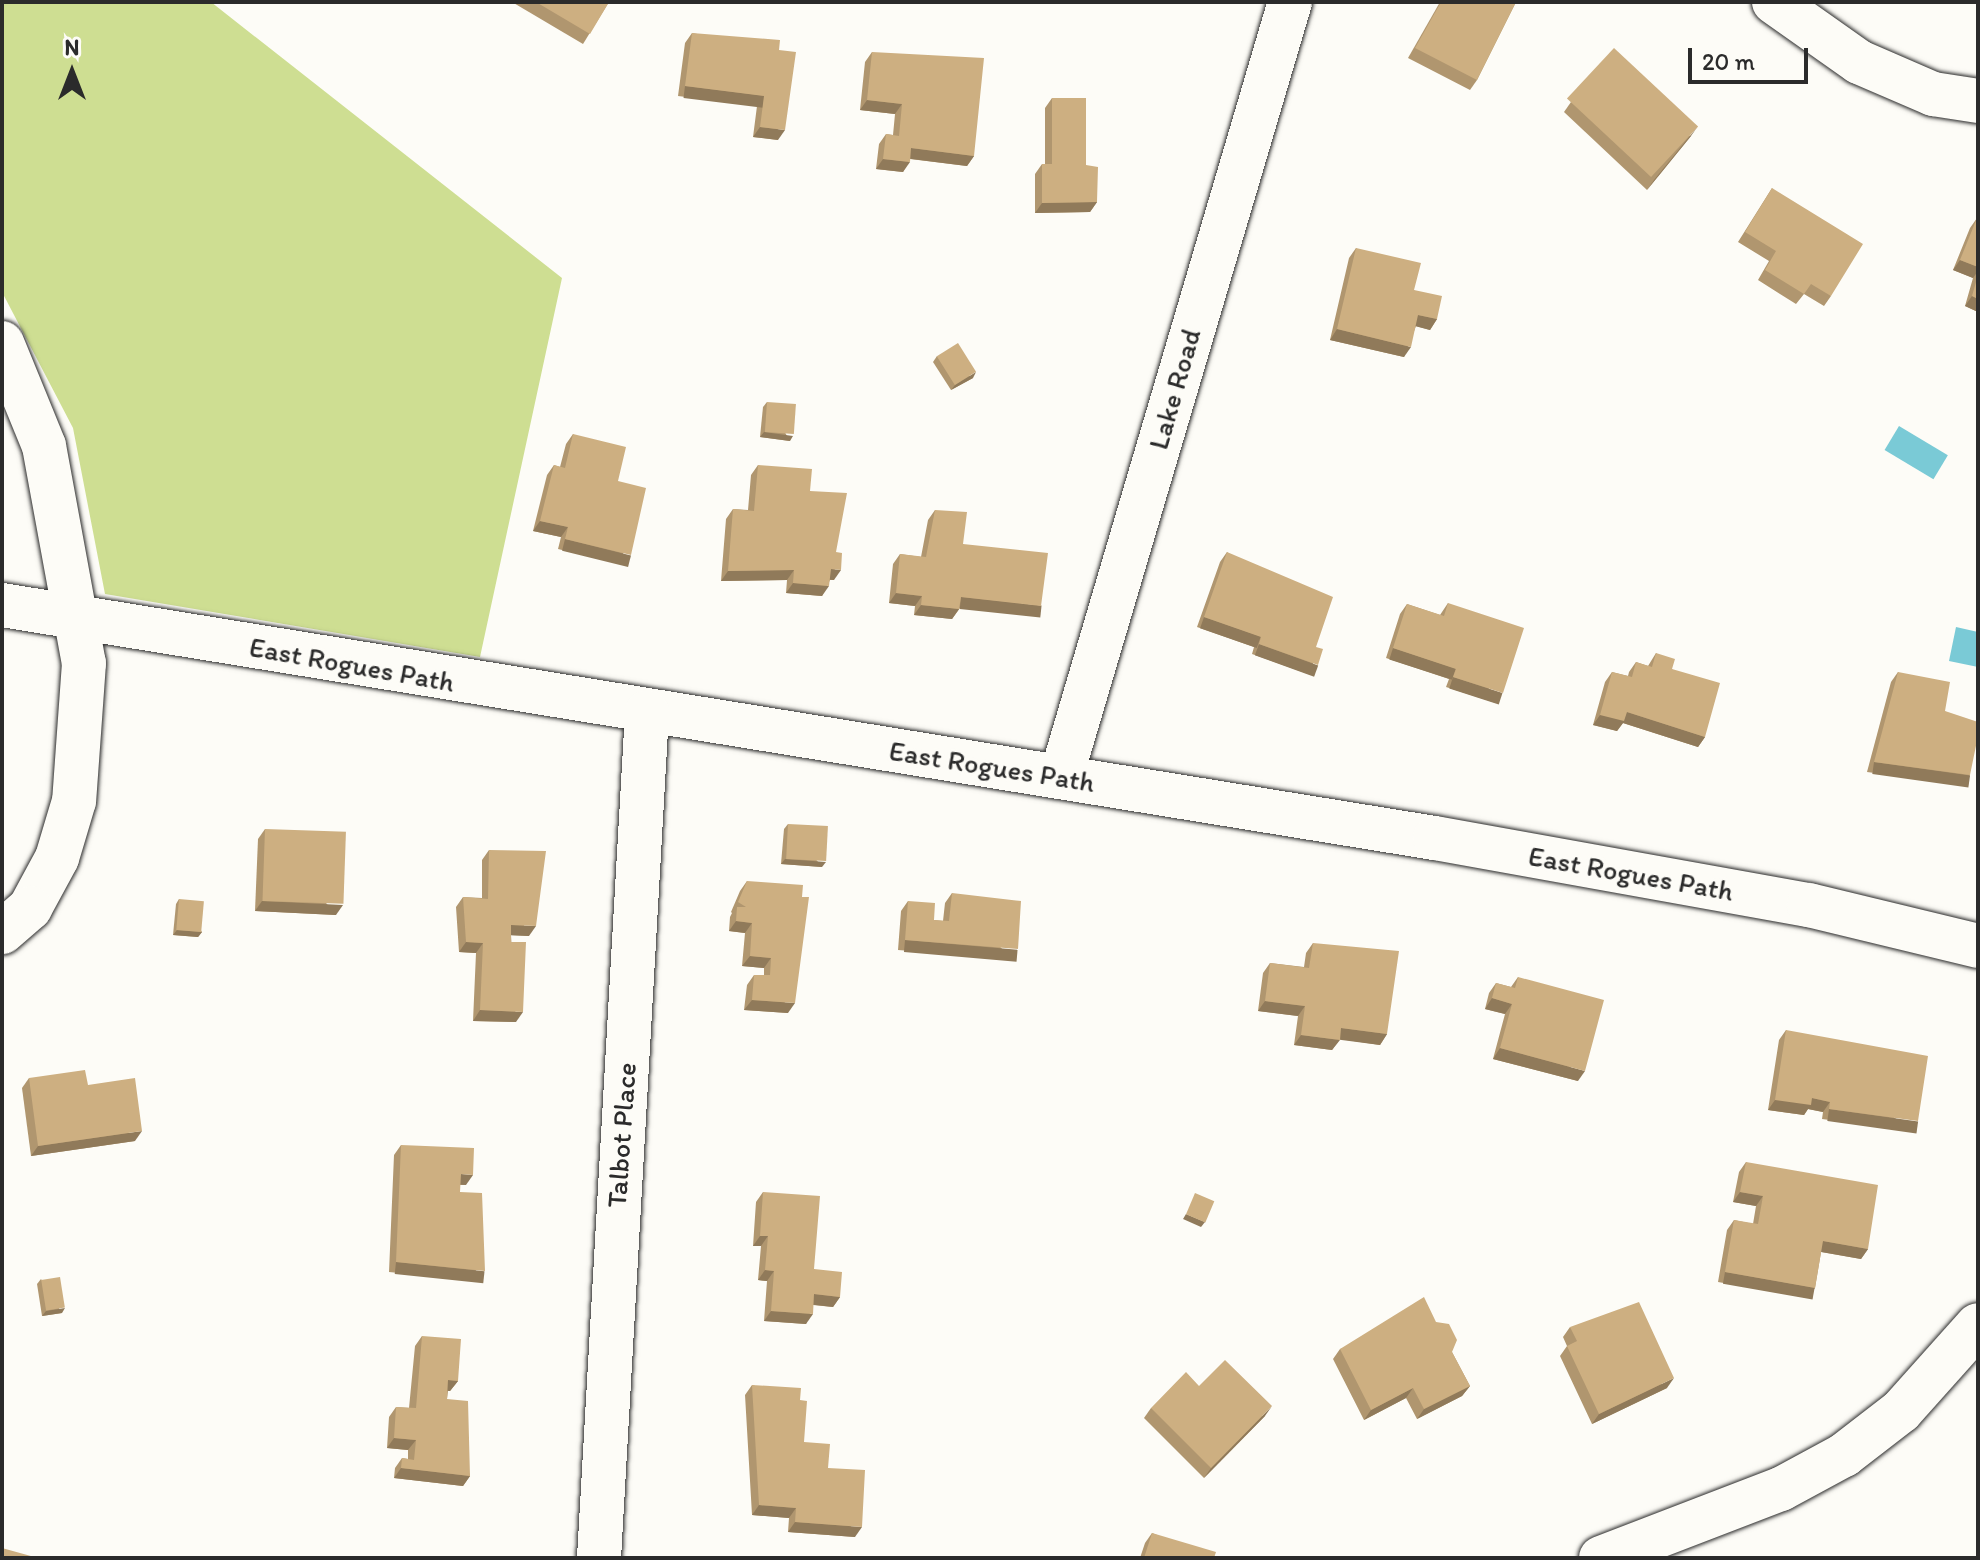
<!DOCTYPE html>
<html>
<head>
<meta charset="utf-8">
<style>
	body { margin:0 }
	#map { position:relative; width:1980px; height:1560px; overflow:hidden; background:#fdfcf7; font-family:Itim,sans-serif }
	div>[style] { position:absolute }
	.green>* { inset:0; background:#cede92 }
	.water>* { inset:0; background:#7acad6; transform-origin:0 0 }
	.roads { filter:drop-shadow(0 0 2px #2b2b2b) drop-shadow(0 0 2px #2b2b2b) }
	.minor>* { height:44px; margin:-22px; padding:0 22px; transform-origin:22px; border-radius:22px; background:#fdfcf7 }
	.wall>* { inset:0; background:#b0966f }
	.shaded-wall>* { inset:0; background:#907a5a; transform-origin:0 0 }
	.building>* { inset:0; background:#cdaf81; transform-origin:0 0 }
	span { translate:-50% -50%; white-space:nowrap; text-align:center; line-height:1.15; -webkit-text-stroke:6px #fdfcf7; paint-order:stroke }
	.street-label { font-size:28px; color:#2b2b2b }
	.frame { position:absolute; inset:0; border:4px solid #2b2b2b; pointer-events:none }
	.north { position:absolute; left:32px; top:32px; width:80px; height:80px; -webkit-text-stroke:6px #fdfcf7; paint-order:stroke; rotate:0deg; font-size:22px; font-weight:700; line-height:32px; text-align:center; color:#2b2b2b }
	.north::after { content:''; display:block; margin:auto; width:28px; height:36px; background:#2b2b2b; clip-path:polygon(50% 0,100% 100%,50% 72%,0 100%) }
	.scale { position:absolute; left:1688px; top:48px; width:120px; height:36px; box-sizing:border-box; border:4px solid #2b2b2b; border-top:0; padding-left:10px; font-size:24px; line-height:28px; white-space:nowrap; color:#2b2b2b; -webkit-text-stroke:6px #fdfcf7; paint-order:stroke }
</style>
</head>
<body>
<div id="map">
	<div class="green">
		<div style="clip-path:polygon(2px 2px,211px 2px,562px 278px,480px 657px,105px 594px,73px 428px,2px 292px)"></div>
	</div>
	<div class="water">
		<div style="left:1899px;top:426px;width:57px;height:28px;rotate:31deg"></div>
		<div style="clip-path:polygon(1956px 627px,1978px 632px,1978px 667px,1949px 661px)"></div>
	</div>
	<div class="roads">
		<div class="minor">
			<div style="left:1774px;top:2px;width:104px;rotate:35.2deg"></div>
			<div style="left:1859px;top:62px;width:81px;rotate:23.4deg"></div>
			<div style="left:1933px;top:94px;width:46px;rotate:8.8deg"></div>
			<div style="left:2px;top:343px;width:111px;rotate:67.8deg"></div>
			<div style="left:44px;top:446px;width:221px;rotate:79.6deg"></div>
			<div style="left:84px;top:663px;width:138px;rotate:94.1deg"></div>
			<div style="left:74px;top:801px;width:59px;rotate:106.6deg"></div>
			<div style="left:57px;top:858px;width:57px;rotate:118.4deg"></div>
			<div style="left:30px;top:908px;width:37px;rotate:139deg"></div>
			<div style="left:2px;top:605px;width:1452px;rotate:9.24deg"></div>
			<div style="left:1435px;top:838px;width:380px;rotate:10.2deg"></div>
			<div style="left:1809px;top:905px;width:174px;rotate:13.6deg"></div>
			<div style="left:1061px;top:777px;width:808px;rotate:-73.54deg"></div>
			<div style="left:599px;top:1558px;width:847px;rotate:-86.75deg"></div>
			<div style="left:1601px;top:1558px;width:193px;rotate:-21deg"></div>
			<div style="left:1781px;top:1489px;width:72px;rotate:-28.4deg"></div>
			<div style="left:1844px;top:1455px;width:72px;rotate:-37.7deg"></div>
			<div style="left:1901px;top:1411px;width:115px;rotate:-48.2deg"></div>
		</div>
	</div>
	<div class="wall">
		<div style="clip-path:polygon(512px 2px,609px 2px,583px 44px)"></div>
		<div style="clip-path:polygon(1440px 2px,1516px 2px,1477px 80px,1470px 90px,1408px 58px)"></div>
		<div style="clip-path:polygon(692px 33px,779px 50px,778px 140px,753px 137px,757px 106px,678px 96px,685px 43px)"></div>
		<div style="clip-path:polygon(872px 52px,974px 156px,967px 166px,910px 159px,903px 172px,876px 169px,879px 144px,886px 134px,893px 135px,895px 114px,860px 110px,865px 62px)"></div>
		<div style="clip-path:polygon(1052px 98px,1086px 165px,1097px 202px,1090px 212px,1035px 213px,1035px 174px,1042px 164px,1045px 164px,1045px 108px)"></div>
		<div style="clip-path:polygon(1571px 102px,1691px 136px,1647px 190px,1564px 112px)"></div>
		<div style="clip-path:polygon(1772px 188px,1831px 296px,1824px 306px,1804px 294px,1796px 304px,1758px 280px,1769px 261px,1738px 242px)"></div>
		<div style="clip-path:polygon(1977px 218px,1978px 218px,1978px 312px,1965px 306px,1973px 278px,1953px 270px,1970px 228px)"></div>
		<div style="clip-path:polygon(1356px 248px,1414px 290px,1437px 319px,1430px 330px,1416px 326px,1404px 357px,1330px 340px,1349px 258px)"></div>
		<div style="clip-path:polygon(937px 356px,973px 378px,951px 390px,933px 362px)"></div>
		<div style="clip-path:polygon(767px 402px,790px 441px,760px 437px,763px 407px)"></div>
		<div style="clip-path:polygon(573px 434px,618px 481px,624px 565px,558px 549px,561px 537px,533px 531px,547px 475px,554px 465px,560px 467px,566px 444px)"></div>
		<div style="clip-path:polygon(758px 465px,810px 491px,836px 552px,834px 580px,830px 580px,822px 596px,786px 593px,787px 580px,721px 581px,726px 519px,733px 509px,748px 510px,751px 475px)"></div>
		<div style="clip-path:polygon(935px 510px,963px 544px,1034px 616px,960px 608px,952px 619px,914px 615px,915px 606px,889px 603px,893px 564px,900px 554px,921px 557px,928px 520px)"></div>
		<div style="clip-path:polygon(1227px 552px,1316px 647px,1311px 675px,1252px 654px,1254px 647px,1197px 627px,1220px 562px)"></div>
		<div style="clip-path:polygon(1448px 603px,1496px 703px,1446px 687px,1449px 679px,1386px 658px,1400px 614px,1407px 604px,1440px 615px)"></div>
		<div style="clip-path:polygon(1656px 653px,1672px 669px,1705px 737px,1698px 747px,1623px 723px,1617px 731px,1593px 725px,1605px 682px,1612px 672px,1628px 676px,1629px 672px,1636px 662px,1648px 666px)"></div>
		<div style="clip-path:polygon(1898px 672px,1945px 711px,1970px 775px,1963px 785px,1867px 772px,1891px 682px)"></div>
		<div style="clip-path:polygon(788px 824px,822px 867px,781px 864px,784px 829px)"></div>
		<div style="clip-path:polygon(265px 829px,336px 915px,255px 911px,258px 839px)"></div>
		<div style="clip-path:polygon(489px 850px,529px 936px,511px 935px,516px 1022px,473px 1021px,476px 953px,459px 952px,456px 907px,463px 897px,482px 898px,482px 860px)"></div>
		<div style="clip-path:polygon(747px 881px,788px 1013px,744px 1010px,747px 985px,754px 975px,764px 975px,764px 968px,742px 966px,745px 933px,729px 931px,730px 917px,732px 913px,731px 912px,740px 891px)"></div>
		<div style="clip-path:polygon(952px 893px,1011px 959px,898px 950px,901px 911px,908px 901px,934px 920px,943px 921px,945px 903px)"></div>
		<div style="clip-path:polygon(179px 899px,202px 932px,198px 937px,173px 935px,176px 904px)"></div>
		<div style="clip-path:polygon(1313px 943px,1387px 1034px,1380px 1045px,1340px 1039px,1332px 1050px,1294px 1045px,1298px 1016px,1258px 1011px,1263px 973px,1270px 963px,1304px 967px,1306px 953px)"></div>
		<div style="clip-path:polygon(1518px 977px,1578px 1081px,1493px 1059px,1505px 1014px,1485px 1009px,1489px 993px,1496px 983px,1511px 987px)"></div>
		<div style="clip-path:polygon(1786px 1030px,1911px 1131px,1822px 1119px,1823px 1112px,1808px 1109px,1804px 1115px,1768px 1110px,1779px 1040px)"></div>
		<div style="clip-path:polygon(29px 1078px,88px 1085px,135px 1141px,31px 1156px,22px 1088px)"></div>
		<div style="clip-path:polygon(401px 1145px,466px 1185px,460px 1185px,460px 1192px,478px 1281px,389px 1272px,394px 1155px)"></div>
		<div style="clip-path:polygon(1746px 1162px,1868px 1249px,1861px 1259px,1821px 1252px,1815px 1288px,1808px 1298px,1718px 1282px,1727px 1230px,1734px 1220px,1753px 1224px,1756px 1206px,1733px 1202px,1739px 1172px)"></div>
		<div style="clip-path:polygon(763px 1192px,814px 1269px,840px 1297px,833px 1307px,813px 1305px,806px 1324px,764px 1321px,767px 1281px,758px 1280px,761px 1246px,753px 1246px,756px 1202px)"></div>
		<div style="clip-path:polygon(41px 1279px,62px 1313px,42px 1316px,37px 1284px)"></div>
		<div style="clip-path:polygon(1436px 1322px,1470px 1386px,1462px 1396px,1417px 1419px,1406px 1398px,1364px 1420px,1333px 1359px,1340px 1349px)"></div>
		<div style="clip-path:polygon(1570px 1327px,1667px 1388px,1592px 1424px,1560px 1356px,1567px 1346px,1563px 1337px)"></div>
		<div style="clip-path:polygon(422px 1336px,458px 1381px,450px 1391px,448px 1391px,447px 1399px,470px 1476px,463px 1486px,394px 1478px,395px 1468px,402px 1458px,408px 1459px,408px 1450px,387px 1448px,389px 1417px,396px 1407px,409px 1408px,415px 1346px)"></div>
		<div style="clip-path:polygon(752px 1385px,800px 1400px,804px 1442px,828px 1468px,855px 1537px,788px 1532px,789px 1518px,752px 1515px,745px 1395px)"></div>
		<div style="clip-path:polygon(1151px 1408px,1265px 1416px,1204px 1478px,1144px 1418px)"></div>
		<div style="clip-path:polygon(1152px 1533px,1214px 1558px,1140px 1558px,1145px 1543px)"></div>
	</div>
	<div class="shaded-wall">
		<div style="left:685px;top:86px;width:80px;height:12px;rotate:7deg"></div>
		<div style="clip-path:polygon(867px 100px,902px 104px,895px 114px,860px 110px)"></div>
		<div style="clip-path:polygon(1698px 126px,1691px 136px,1647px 190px,1654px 180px)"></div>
		<div style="clip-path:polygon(760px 127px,785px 130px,778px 140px,753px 137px)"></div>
		<div style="clip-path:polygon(911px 148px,974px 156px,967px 166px,904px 158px)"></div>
		<div style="clip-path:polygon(883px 159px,910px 162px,903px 172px,876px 169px)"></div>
		<div style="clip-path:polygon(1097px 202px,1090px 212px,1035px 213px,1042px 203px)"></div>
		<div style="clip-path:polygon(1960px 260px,1978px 267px,1978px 271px,1973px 278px,1953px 270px)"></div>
		<div style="clip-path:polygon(1972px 296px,1978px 299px,1978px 312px,1965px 306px)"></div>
		<div style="clip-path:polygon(1418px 315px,1437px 319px,1430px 330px,1411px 325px)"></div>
		<div style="clip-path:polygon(1337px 329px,1411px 347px,1404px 357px,1330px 340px)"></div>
		<div style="clip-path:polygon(976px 372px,973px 378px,951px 390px,955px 385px)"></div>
		<div style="clip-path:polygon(764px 432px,793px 436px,790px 441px,760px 437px)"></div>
		<div style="clip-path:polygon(540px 521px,568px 527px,561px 537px,533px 531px)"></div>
		<div style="left:565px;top:539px;width:68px;height:12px;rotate:14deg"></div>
		<div style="clip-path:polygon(831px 569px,841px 570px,834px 580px,824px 579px)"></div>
		<div style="clip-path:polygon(794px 570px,787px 580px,721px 581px,728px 571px)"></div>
		<div style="clip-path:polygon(793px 583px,829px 586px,822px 596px,786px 593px)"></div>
		<div style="clip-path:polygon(896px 593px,922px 596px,915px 606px,889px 603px)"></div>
		<div style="left:961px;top:597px;width:81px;height:12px;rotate:6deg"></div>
		<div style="clip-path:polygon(921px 605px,959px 609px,952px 619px,914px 615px)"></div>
		<div style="left:1204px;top:617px;width:60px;height:12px;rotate:19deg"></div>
		<div style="left:1259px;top:644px;width:63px;height:12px;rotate:20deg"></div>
		<div style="left:1393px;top:648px;width:66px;height:12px;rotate:18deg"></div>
		<div style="left:1453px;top:677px;width:52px;height:12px;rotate:18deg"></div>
		<div style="clip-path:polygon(1627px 712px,1705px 737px,1698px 747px,1623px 723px,1617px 731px,1593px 725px,1600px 715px)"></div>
		<div style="left:1874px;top:762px;width:97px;height:12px;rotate:8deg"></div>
		<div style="clip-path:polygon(785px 859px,826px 862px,822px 867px,781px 864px)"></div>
		<div style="clip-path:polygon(262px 901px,343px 905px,336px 915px,255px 911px)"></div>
		<div style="clip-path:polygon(736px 921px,752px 923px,745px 933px,729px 931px)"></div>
		<div style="clip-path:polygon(511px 925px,536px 926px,529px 936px,504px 935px)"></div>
		<div style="clip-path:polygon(177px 930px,202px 932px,198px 937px,173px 935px)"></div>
		<div style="left:905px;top:940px;width:113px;height:12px;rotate:5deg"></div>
		<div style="clip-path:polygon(466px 942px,483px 943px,476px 953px,459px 952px)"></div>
		<div style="clip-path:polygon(750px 956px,771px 958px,764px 968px,742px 966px)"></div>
		<div style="clip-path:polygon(1492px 998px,1512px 1004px,1505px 1014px,1485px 1009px)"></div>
		<div style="clip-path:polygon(752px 1000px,795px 1003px,788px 1013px,744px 1010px)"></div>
		<div style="clip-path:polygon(1265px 1001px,1305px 1006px,1298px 1016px,1258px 1011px)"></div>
		<div style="clip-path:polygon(480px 1010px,523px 1012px,516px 1022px,473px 1021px)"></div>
		<div style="clip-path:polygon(1341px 1028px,1387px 1034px,1380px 1045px,1334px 1039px)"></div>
		<div style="clip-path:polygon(1301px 1035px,1340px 1040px,1332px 1050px,1294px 1045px)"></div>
		<div style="clip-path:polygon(1500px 1048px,1585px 1071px,1578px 1081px,1493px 1059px)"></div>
		<div style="clip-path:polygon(1812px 1098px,1830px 1102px,1823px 1112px,1808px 1109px,1804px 1115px,1768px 1110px,1775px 1100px)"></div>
		<div style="left:1829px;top:1109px;width:90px;height:12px;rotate:8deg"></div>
		<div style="clip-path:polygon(142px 1131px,135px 1141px,31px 1156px,38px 1146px)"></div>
		<div style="clip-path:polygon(461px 1174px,473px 1175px,466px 1185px,454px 1184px)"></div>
		<div style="clip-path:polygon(1740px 1192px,1763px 1196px,1756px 1206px,1733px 1202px)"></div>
		<div style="clip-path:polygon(1186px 1214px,1205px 1222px,1201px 1227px,1183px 1219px)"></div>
		<div style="clip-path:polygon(760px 1236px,768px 1236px,761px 1246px,753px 1246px)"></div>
		<div style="clip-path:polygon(1823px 1241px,1868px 1249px,1861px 1259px,1816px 1251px)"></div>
		<div style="left:396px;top:1262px;width:89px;height:12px;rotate:6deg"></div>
		<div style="clip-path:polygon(765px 1270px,774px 1271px,767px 1281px,758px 1280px)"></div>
		<div style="left:1725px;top:1272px;width:91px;height:12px;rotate:10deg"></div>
		<div style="clip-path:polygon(814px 1294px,840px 1297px,833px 1307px,807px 1304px)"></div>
		<div style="clip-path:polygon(65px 1308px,62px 1313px,42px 1316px,46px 1311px)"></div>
		<div style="clip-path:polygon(771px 1311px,813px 1314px,806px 1324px,764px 1321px)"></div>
		<div style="clip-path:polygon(1674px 1378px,1667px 1388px,1592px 1424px,1599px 1414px)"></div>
		<div style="clip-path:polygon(448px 1380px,458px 1381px,450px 1391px,441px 1390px)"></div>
		<div style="clip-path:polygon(1470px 1386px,1462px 1396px,1417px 1419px,1424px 1409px)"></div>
		<div style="clip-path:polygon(1413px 1388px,1406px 1398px,1364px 1420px,1371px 1410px)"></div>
		<div style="clip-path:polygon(1272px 1406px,1265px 1416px,1204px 1478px,1211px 1468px)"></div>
		<div style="clip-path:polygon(394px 1438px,416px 1440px,408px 1450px,387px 1448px)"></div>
		<div style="clip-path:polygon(401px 1468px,470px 1476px,463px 1486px,394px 1478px)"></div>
		<div style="clip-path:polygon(759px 1505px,796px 1508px,789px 1518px,752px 1515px)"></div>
		<div style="clip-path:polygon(795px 1522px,862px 1527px,855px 1537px,788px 1532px)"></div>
	</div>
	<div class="building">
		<div style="clip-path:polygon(536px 2px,609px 2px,590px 34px)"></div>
		<div style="clip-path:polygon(1441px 2px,1516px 2px,1477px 80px,1415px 48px)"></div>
		<div style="clip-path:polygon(692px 33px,780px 40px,779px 50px,796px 52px,785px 130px,760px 127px,764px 96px,685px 86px)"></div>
		<div style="left:1614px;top:48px;width:115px;height:69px;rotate:43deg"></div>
		<div style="clip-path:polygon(872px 52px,984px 58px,974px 156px,911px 148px,910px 162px,883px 159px,886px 134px,899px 136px,902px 104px,867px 100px)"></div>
		<div style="clip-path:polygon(1052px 98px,1086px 98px,1086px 165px,1098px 167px,1097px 202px,1042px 203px,1042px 164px,1052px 164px)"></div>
		<div style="clip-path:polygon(1772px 188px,1863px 244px,1831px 296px,1811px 284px,1804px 294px,1765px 270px,1776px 251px,1745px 232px)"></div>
		<div style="clip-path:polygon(1977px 218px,1978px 218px,1978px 267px,1960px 260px)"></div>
		<div style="clip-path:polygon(1356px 248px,1421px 263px,1414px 290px,1442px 296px,1437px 319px,1418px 315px,1411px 347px,1337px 329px)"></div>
		<div style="clip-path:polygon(1978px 275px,1978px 299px,1972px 296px)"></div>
		<div style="left:958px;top:343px;width:34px;height:25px;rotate:58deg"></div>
		<div style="left:767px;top:402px;width:29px;height:30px;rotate:4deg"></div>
		<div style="clip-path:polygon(573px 434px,626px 447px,618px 481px,646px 488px,631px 555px,565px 539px,568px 527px,540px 521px,554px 465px,565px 468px)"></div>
		<div style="clip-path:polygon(758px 465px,812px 469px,810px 491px,847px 493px,836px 552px,842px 553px,841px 570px,831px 569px,829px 586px,793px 583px,794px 570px,728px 571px,733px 509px,754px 511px)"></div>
		<div style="clip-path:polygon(935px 510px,967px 512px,963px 544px,1048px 553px,1041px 606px,961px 597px,959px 609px,921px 605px,922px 596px,896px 593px,900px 554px,926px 557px)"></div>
		<div style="clip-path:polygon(1227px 552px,1333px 597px,1316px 647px,1323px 649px,1318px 665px,1259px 644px,1261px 637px,1204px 617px)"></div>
		<div style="clip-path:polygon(1448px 603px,1524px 628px,1503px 693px,1453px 677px,1456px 669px,1393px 648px,1407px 604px,1444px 616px)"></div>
		<div style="clip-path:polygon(1656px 653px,1675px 659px,1672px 669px,1720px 683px,1705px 737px,1627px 712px,1624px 721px,1600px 715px,1612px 672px,1632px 677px,1636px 662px,1652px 667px)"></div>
		<div style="clip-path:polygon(1898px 672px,1950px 682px,1945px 711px,1978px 722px,1978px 736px,1970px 775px,1874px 762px)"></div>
		<div style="left:788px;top:824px;width:40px;height:35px;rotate:3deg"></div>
		<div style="left:265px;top:829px;width:81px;height:72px;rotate:2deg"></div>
		<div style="clip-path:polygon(489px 850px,546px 851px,536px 926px,511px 925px,511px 942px,526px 942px,523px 1012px,480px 1010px,483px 943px,466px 942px,463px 897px,488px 899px)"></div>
		<div style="clip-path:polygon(747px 881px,803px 885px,802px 897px,809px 897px,795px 1003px,752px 1000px,754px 975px,770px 975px,771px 958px,750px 956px,752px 923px,736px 921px,737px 907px,746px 907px,738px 902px)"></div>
		<div style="clip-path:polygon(952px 893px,1021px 901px,1018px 949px,905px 940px,908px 901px,935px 903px,934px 920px,949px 921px)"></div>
		<div style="left:179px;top:899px;width:25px;height:31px;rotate:5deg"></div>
		<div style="clip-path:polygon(1313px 943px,1399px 951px,1387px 1034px,1341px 1028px,1340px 1040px,1301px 1035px,1305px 1006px,1265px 1001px,1270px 963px,1309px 968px)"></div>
		<div style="clip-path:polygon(1518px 977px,1604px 1000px,1585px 1071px,1500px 1048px,1512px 1004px,1492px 998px,1496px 983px,1515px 988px)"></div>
		<div style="clip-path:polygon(1786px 1030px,1928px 1056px,1918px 1121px,1829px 1109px,1830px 1102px,1812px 1098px,1811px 1105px,1775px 1100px)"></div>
		<div style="clip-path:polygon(85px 1070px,88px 1085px,135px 1078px,142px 1131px,38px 1146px,29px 1078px)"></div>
		<div style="clip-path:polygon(401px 1145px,474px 1148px,473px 1175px,461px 1174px,460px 1192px,482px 1193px,485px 1271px,396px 1262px)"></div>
		<div style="clip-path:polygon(1746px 1162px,1878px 1185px,1868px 1249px,1823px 1241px,1815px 1288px,1725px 1272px,1734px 1220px,1758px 1224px,1763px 1196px,1740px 1192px)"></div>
		<div style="clip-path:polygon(763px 1192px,820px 1196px,814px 1269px,842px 1272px,840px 1297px,814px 1294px,813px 1314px,771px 1311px,774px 1271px,765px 1270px,768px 1236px,760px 1236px)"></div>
		<div style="left:1195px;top:1193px;width:21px;height:23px;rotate:23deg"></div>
		<div style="left:60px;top:1277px;width:31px;height:19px;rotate:81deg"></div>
		<div style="clip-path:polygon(1424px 1297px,1436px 1322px,1449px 1324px,1457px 1340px,1452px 1352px,1470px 1386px,1424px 1409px,1413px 1388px,1371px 1410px,1340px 1349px)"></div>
		<div style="clip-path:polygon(1639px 1302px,1674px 1378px,1599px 1414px,1567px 1346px,1577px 1341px,1570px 1327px)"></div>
		<div style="clip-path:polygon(422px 1336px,461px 1339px,458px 1381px,448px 1380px,447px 1399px,468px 1401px,470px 1476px,401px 1468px,402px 1458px,414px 1460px,416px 1440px,394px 1438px,396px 1407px,416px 1408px)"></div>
		<div style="clip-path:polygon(1225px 1360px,1272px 1406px,1211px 1468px,1151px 1408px,1186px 1372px,1199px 1386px)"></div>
		<div style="clip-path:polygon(752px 1385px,801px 1388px,800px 1400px,807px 1401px,804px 1442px,830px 1444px,828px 1468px,865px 1470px,862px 1527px,795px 1522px,796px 1508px,759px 1505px)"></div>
		<div style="clip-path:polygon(1152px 1533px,1216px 1552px,1214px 1558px,1144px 1558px)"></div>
		<div style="clip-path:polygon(2px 1548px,38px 1558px,2px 1558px)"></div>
	</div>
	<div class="street-label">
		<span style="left:1174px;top:389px;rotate:-74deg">Lake Road</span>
		<span style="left:352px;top:664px;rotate:10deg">East Rogues Path</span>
		<span style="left:992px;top:766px;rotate:9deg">East Rogues Path</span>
		<span style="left:1631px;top:873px;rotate:10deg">East Rogues Path</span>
		<span style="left:621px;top:1135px;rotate:-86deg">Talbot Place</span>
	</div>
	<div class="frame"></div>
	<div class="north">N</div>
	<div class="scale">20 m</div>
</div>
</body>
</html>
